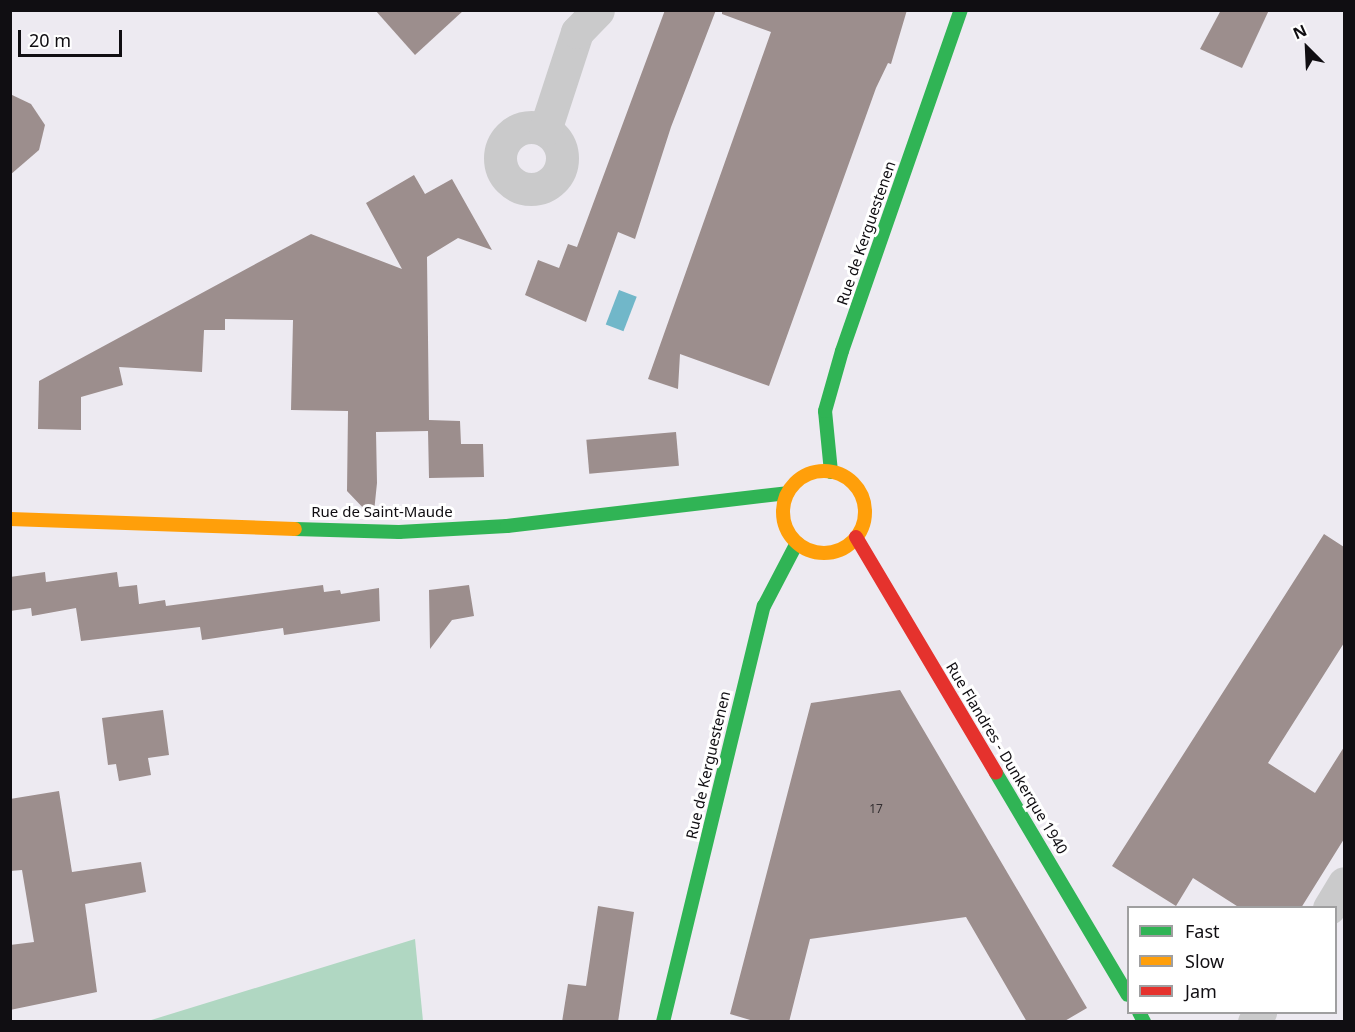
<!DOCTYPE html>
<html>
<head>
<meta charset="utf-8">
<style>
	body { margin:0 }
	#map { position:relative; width:1355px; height:1032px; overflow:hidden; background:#edeaf1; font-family:"Noto Sans",sans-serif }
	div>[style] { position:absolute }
	.forest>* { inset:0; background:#b0d7c2 }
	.water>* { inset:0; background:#71b7c9; transform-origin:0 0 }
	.building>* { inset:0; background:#9c8e8d; transform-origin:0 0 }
	.street>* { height:33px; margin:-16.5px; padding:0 16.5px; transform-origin:16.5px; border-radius:16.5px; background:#cacacb }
	.street>.ring { margin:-16.5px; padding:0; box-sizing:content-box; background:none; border:33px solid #cacacb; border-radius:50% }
	.fast>* { height:14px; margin:-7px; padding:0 7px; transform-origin:7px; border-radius:7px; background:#30b455 }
	.slow>* { height:14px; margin:-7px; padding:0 7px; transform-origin:7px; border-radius:7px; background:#ff9f0a }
	.slow>.ring { margin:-7px; padding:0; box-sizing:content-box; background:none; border:14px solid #ff9f0a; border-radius:50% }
	.jam>* { height:14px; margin:-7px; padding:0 7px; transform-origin:7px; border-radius:7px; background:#e5322d }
	span { translate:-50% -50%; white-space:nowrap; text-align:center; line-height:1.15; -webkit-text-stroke:6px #fff; paint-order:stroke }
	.number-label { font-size:12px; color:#332e31 }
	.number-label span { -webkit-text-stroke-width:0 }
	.street-label { font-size:15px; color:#100e12 }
	.frame { position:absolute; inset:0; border:12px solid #100e12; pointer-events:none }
	.legend { position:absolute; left:1127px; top:906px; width:210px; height:108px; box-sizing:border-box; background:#fff; border:2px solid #9f9fa0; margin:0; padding:8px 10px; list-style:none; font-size:18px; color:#100e12 }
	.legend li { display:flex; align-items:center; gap:12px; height:30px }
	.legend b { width:30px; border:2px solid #9f9fa0 }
	.north { position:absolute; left:1277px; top:18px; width:60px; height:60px; -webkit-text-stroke:4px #fff; paint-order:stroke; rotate:336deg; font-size:16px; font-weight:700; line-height:24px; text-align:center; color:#100e12 }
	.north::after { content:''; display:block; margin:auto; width:21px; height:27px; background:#100e12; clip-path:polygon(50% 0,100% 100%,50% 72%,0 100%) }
	.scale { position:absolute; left:18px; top:30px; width:104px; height:27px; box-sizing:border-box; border:3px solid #100e12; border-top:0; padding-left:8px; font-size:18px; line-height:21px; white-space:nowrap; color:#100e12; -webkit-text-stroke:4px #fff; paint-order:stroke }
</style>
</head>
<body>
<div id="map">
	<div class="forest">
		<div style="clip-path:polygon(415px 939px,423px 1021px,148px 1021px)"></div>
	</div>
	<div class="water">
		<div style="left:619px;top:290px;width:19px;height:37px;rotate:21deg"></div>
	</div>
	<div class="building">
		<div style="clip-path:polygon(375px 10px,464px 10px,415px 55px)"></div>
		<div style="clip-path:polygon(665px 10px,716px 10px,671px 127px,635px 239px,618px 232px,586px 322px,525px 295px,538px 260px,559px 268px,568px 244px,577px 247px)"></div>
		<div style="clip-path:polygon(722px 10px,907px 10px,891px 64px,888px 63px,876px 88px,769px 386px,680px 354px,678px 389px,648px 379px,771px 32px,722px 14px)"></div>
		<div style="clip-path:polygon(1221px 10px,1269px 10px,1242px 68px,1200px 49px)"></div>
		<div style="clip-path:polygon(10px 94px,31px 104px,45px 125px,39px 150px,10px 175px)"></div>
		<div style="clip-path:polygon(414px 175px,425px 194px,452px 179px,492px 250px,458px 238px,427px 257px,429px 420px,460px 421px,461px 444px,483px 444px,484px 477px,429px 478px,428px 431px,376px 432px,377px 483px,374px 512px,367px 512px,347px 491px,348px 411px,291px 410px,293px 320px,225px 319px,225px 330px,204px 330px,202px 372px,119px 367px,123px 385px,81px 397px,81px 430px,38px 429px,39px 381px,311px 234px,402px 269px,366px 203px)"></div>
		<div style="left:676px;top:432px;width:34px;height:90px;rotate:85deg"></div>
		<div style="clip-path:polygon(1324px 534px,1344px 547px,1344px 643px,1268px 763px,1315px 793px,1344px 747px,1344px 839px,1301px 908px,1240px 908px,1193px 878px,1176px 906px,1112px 866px)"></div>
		<div style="clip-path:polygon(45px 572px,46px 582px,117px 572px,119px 587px,137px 585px,139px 604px,165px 600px,166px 606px,323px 585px,324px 592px,340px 590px,341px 594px,379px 588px,380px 621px,284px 635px,283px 628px,202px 640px,200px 627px,81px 641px,76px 608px,32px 616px,31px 608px,10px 611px,10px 577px)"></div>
		<div style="clip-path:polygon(469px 585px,474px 616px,452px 620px,430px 649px,429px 590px)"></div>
		<div style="clip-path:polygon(900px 690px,1087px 1008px,1063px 1022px,1027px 1022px,966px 917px,810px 939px,789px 1022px,757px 1022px,730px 1014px,811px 703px)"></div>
		<div style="clip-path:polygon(163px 710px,169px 755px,148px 758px,151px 775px,119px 781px,116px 764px,108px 765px,102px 718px)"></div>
		<div style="clip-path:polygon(59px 791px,72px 872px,141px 862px,146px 892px,85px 904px,97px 992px,10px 1010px,10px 945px,34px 942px,22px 870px,10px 871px,10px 799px)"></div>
		<div style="clip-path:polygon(598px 906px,634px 912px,618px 1022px,562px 1022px,568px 984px,586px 986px)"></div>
	</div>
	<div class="street">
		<div class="ring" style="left:500px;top:127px;width:29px;height:29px"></div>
		<div style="left:545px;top:130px;width:103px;rotate:-71.9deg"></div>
		<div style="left:577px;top:32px;width:30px;rotate:-46deg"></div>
		<div style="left:1329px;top:908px;width:29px;rotate:-59deg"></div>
		<div style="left:1254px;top:1022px;width:12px;rotate:-59deg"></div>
	</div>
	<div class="fast">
		<div style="left:831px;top:472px;width:61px;rotate:-95.6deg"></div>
		<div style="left:825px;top:411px;width:62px;rotate:-74.2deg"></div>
		<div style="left:842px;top:351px;width:361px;rotate:-70.8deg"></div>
		<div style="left:295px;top:529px;width:104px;rotate:1.7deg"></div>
		<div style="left:399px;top:532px;width:108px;rotate:-3.2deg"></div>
		<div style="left:507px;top:526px;width:282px;rotate:-6.7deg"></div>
		<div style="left:996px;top:773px;width:258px;rotate:59.3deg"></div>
		<div style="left:1139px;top:1012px;width:11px;rotate:63deg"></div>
		<div style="left:663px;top:1022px;width:428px;rotate:-76.4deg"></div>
		<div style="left:764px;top:606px;width:71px;rotate:-62.4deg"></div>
	</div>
	<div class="slow">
		<div class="ring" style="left:783px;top:471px;width:68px;height:68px"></div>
		<div style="left:10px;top:519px;width:285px;rotate:2deg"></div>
	</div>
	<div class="jam">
		<div style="left:856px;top:537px;width:274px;rotate:59.3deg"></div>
	</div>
	<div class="number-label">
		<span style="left:876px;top:809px">17</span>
	</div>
	<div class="street-label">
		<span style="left:866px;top:233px;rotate:-71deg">Rue de Kerguestenen</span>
		<span style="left:382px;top:512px">Rue de Saint-Maude</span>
		<span style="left:1007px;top:758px;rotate:59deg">Rue Flandres - Dunkerque 1940</span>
		<span style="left:708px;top:765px;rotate:-77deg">Rue de Kerguestenen</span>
	</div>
	<div class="frame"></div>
	<ul class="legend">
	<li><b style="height:8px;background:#30b455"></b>Fast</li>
	<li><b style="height:8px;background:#ff9f0a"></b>Slow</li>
	<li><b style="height:8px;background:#e5322d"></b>Jam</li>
	</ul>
	<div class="north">N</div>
	<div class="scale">20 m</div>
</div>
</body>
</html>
